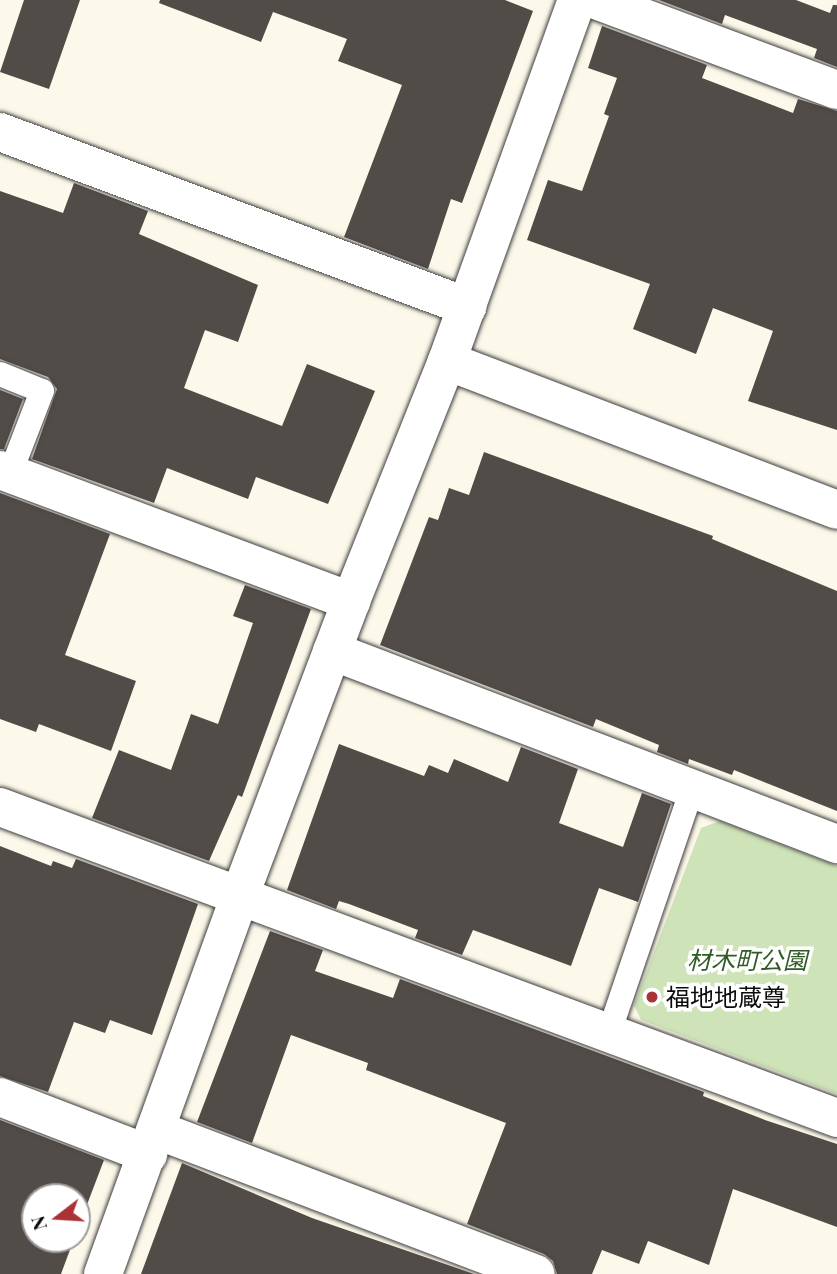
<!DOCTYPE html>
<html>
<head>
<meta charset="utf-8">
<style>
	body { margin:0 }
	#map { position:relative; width:837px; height:1274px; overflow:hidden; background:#fdf9ea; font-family:"Playfair Display","Noto Sans JP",serif }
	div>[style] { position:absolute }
	.green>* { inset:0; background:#cee3b8 }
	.building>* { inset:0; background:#524c48 }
	.roads { filter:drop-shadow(0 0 2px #3d3d3d) drop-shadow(0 0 2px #3d3d3d) }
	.service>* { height:24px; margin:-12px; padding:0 12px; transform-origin:12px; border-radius:12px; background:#fff }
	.minor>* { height:38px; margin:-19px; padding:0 19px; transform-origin:19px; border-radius:19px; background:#fff }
	.tertiary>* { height:38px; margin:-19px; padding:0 19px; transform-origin:19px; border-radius:19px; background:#fff }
	.dots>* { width:19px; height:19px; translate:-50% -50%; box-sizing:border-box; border:4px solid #fff; border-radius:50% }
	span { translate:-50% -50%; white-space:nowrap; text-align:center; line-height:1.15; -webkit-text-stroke:7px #fff; paint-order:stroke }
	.park-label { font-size:24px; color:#2e5a23; font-style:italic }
	.poi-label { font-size:24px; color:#0a0a0a }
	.left { translate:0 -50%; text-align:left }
	.north { position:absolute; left:21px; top:1183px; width:70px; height:70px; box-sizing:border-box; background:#fff; border:2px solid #9d9d9d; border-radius:50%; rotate:253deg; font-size:19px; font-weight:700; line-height:28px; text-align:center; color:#0a0a0a }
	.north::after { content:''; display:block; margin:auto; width:24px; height:32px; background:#ab3237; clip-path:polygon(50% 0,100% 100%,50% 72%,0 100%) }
</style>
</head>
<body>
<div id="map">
	<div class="green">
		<div style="clip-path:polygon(720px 821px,837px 866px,837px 1094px,641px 1020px,634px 1005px,701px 828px)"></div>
	</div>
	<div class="building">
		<div style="clip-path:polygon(24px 0,80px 0,49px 89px,0 72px)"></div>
		<div style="clip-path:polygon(160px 0,505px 0,533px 11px,462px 203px,451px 199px,428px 269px,344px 237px,402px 85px,338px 61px,347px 39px,273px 12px,261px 42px,159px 3px)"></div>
		<div style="clip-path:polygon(659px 0,796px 0,830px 13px,833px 5px,837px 5px,837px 67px,814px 58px,817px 49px,725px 15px,722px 24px)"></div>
		<div style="clip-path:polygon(602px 26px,707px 65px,702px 78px,793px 113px,798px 99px,837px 111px,837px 430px,748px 401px,773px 331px,713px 308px,696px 354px,633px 329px,650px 284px,527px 240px,548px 180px,582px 191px,609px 116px,604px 114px,617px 78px,588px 68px)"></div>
		<div style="clip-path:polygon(74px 183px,148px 211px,139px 234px,258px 285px,238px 342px,205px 330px,184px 388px,282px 426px,307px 364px,375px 391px,328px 504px,256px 477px,248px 499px,167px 468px,154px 503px,32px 459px,57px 389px,48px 377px,0 359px,0 191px,63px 213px)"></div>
		<div style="clip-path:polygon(0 390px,23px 399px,4px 449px,0 449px)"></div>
		<div style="clip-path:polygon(484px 452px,713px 536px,712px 539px,837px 591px,837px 811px,734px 770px,732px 775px,689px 759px,688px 764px,657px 752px,659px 745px,596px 719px,593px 727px,380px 645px,429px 517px,438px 520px,449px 488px,469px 495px)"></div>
		<div style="clip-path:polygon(0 493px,110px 534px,65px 655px,136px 681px,111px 751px,39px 724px,36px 732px,0 719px)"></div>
		<div style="clip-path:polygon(245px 585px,311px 609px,242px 797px,238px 795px,209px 861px,92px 818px,119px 750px,171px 770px,191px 714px,218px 724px,253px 623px,233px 616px)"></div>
		<div style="clip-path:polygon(339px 744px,424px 776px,429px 765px,448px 773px,454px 759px,508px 782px,521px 747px,578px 769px,559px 823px,623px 847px,642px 793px,671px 804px,638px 902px,599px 888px,571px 966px,473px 930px,462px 955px,415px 938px,418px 930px,349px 904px,339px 901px,336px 909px,287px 890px)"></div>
		<div style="clip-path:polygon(0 846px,51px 866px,53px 861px,72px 868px,76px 859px,198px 904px,152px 1035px,110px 1020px,105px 1033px,74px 1022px,48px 1092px,0 1076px)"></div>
		<div style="clip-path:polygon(270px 931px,323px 950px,315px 971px,393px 998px,400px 979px,704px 1092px,703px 1096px,765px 1120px,837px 1144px,837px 1227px,733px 1189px,709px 1265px,648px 1241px,639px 1264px,602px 1250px,592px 1274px,557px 1274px,553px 1261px,544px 1254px,467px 1224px,506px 1123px,366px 1070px,368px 1063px,291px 1035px,252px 1143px,197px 1122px)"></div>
		<div style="clip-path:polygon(0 1120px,104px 1160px,77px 1231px,77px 1197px,35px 1197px,35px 1239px,74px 1239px,61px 1274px,0 1274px)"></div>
		<div style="clip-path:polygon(182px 1163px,312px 1218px,474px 1274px,141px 1274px)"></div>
	</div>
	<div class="roads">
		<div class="service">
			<div style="left:0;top:374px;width:45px;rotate:22deg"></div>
			<div style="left:42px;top:391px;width:89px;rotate:111.1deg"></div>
			<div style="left:609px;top:1033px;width:258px;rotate:-71.2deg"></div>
		</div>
		<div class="minor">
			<div style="left:596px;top:0;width:257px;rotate:20.5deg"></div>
			<div style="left:0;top:132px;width:499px;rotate:20.5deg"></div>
			<div style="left:0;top:470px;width:375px;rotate:20.5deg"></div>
			<div style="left:332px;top:651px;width:541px;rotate:20.92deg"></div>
			<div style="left:0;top:807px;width:893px;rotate:20.38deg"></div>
			<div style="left:0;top:1097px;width:159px;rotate:21.1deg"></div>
		</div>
		<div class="tertiary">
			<div style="left:447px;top:361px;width:417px;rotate:20.9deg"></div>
			<div style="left:157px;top:1130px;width:405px;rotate:20.8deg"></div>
			<div style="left:103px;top:1274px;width:403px;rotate:-70.1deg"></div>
			<div style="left:240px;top:895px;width:314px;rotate:-69.3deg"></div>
			<div style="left:351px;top:601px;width:258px;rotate:-68.2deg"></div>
			<div style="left:447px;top:361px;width:384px;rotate:-70.2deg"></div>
		</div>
	</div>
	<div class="dots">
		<div style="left:652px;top:997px;background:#ab3237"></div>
	</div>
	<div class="park-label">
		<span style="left:747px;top:960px">材木町公園</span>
	</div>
	<div class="poi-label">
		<span class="left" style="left:666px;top:997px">福地地蔵尊</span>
	</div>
	<div class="north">N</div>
</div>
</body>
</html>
